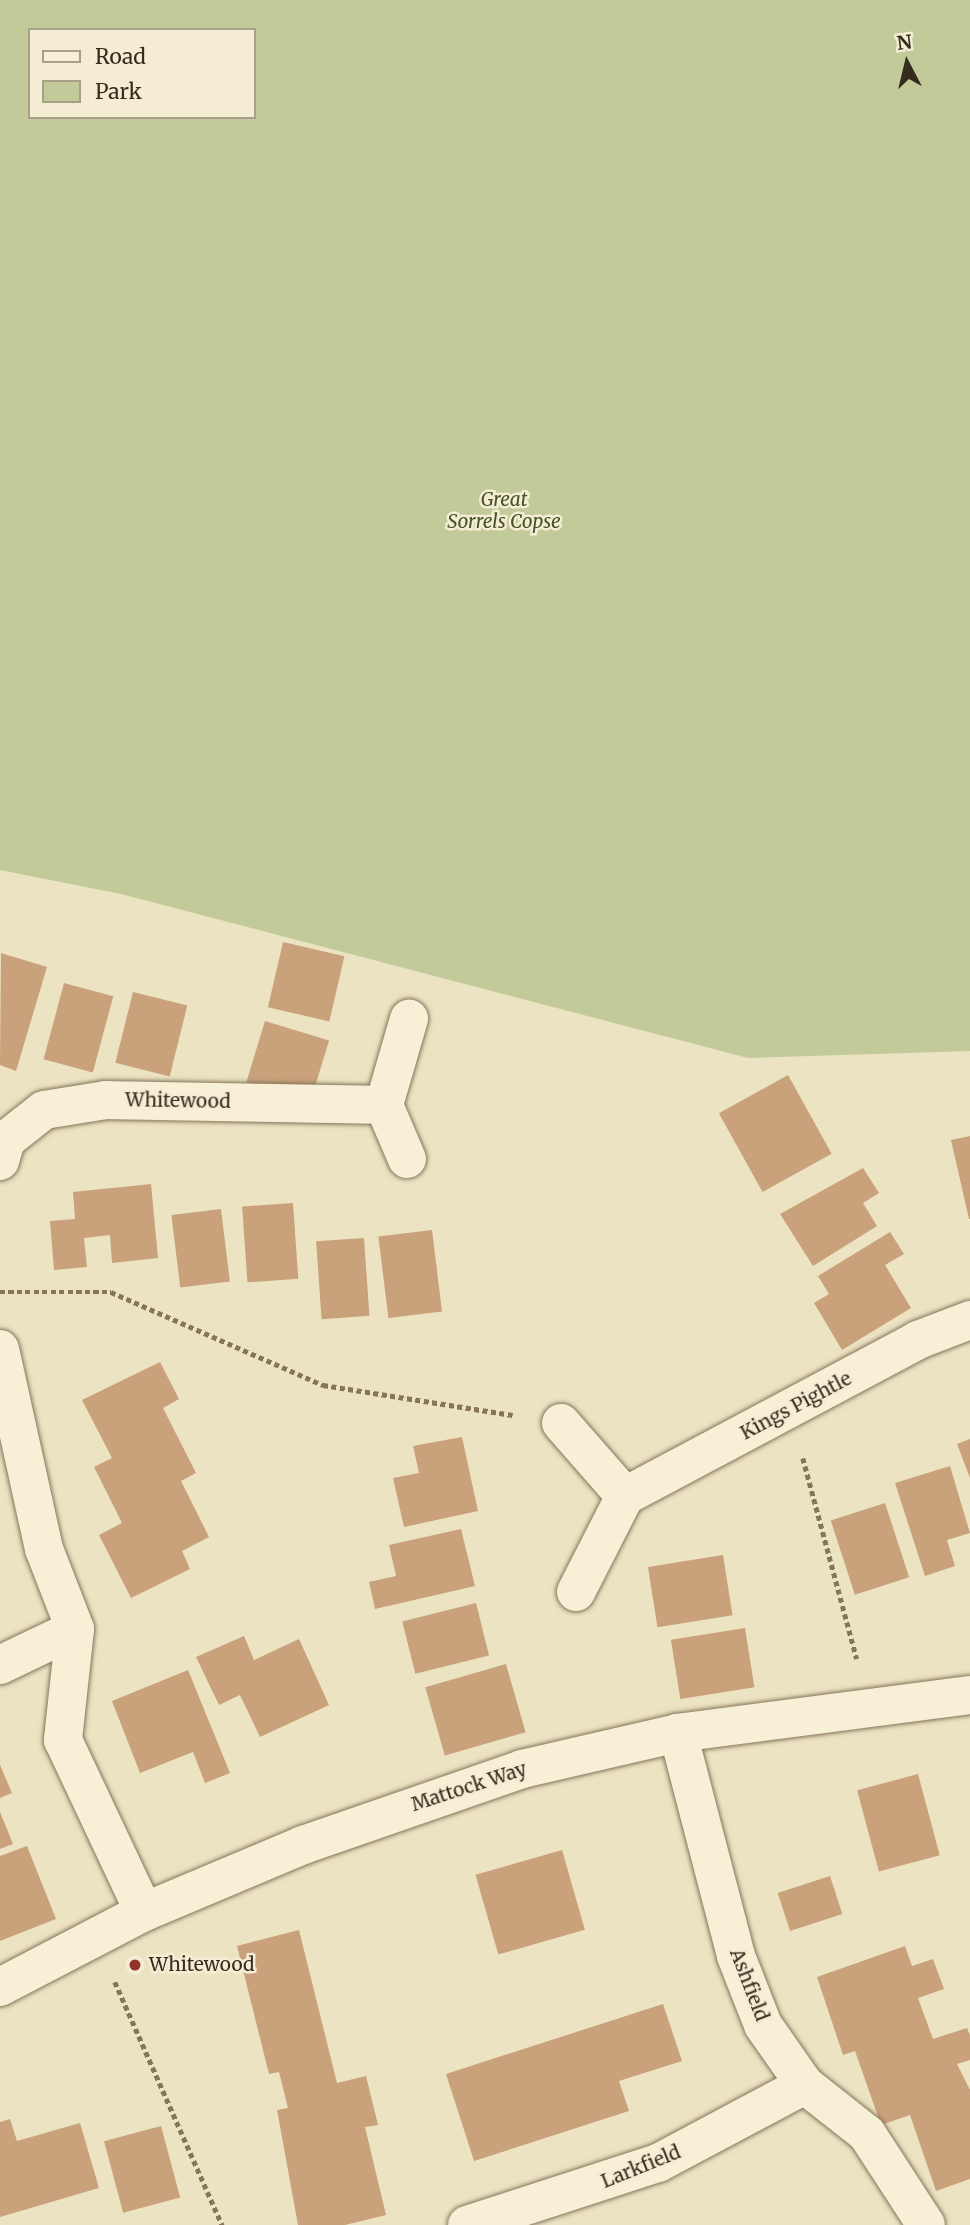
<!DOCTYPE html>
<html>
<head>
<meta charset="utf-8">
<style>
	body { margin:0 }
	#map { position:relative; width:970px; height:2225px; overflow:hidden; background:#ece3c3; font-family:Merriweather,serif }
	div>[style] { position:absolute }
	.green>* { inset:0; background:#c1ca98 }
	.building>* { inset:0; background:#c9a17b; transform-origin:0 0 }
	.path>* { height:4.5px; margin-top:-2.25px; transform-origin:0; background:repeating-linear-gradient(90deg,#86755b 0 5px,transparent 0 8.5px) }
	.roads { filter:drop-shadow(0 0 2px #86755b) drop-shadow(0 0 2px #86755b) }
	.street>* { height:38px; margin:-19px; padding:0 19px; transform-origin:19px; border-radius:19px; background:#f7f0d6 }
	.dots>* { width:19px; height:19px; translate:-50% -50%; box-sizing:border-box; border:4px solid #f4edd3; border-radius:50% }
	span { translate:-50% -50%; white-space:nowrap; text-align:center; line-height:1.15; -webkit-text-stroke:5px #f4edd3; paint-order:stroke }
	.park-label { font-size:19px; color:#445226; font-style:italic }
	.street-label { font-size:19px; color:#362c1e }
	.poi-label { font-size:19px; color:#362c1e }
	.left { translate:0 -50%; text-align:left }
	.legend { position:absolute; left:28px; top:28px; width:228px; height:91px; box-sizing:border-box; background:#f4edd3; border:2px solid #a8a08b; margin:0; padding:9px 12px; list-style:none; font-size:21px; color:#362c1e }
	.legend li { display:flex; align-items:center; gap:14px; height:35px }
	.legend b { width:35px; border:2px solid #a8a08b }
	.north { position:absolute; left:872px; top:28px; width:70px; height:70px; -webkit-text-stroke:5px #f4edd3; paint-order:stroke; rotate:353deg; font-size:19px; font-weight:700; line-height:28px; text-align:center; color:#362c1e }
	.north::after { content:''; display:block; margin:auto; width:24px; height:32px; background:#362c1e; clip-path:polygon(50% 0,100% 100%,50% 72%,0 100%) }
</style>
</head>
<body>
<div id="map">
	<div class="green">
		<div style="clip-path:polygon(evenodd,0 0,970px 0,970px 1051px,748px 1058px,121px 894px,0 870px,0 0,30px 30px,254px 30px,254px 117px,30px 117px,30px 30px)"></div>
	</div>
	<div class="building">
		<div style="left:283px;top:942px;width:63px;height:67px;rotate:13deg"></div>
		<div style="clip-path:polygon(1px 953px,47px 967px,16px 1071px,0 1065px)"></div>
		<div style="left:64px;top:983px;width:51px;height:79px;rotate:15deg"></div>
		<div style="left:133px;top:992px;width:56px;height:73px;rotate:14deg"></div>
		<div style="left:265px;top:1021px;width:67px;height:64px;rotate:17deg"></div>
		<div style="left:788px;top:1075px;width:90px;height:79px;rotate:61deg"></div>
		<div style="clip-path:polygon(970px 1136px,970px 1219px,969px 1219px,951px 1140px)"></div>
		<div style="clip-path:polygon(863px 1168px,879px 1193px,863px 1203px,877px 1226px,813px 1266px,780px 1214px)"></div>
		<div style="clip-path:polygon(151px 1184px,158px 1258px,112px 1263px,110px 1235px,84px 1238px,87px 1267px,54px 1270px,50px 1221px,75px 1219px,73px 1192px)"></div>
		<div style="left:293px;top:1203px;width:76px;height:51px;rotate:86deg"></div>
		<div style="left:221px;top:1209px;width:73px;height:50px;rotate:83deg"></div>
		<div style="left:432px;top:1230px;width:82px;height:54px;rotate:83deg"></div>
		<div style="clip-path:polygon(890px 1232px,904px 1254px,885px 1265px,911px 1308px,842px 1350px,814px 1303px,829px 1294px,818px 1276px)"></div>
		<div style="left:364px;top:1238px;width:78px;height:48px;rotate:86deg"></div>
		<div style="clip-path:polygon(160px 1362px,179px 1399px,163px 1408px,196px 1473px,181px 1481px,209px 1537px,182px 1551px,190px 1569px,131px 1598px,99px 1535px,122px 1523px,94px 1467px,112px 1458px,82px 1400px)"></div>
		<div style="clip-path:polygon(462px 1437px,478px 1511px,404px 1527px,393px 1478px,419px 1473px,413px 1446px)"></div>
		<div style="clip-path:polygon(970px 1439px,970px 1478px,957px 1444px)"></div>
		<div style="clip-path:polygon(950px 1466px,970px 1533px,947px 1540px,955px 1566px,925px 1576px,895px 1483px)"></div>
		<div style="left:885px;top:1503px;width:78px;height:57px;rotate:72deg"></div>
		<div style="clip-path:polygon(461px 1529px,475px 1586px,375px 1609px,369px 1582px,396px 1576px,389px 1545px)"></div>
		<div style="left:723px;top:1555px;width:61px;height:76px;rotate:81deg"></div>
		<div style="left:476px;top:1603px;width:54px;height:76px;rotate:76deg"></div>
		<div style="left:745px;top:1628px;width:60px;height:75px;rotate:81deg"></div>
		<div style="clip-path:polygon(244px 1636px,254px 1660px,299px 1639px,329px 1705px,260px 1737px,240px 1695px,219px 1705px,196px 1657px)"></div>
		<div style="left:506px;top:1664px;width:71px;height:84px;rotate:74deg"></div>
		<div style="clip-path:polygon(188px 1670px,230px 1773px,205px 1783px,193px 1752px,140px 1773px,112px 1701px)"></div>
		<div style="clip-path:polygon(0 1765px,12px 1793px,0 1798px)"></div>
		<div style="left:918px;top:1774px;width:84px;height:63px;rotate:75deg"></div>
		<div style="clip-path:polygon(0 1812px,13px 1844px,0 1849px)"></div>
		<div style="clip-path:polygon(27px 1846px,56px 1919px,0 1941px,0 1856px)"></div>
		<div style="left:562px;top:1850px;width:83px;height:90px;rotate:74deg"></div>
		<div style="left:830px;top:1876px;width:40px;height:55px;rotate:72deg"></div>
		<div style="clip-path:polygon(299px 1930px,337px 2083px,366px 2076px,378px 2125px,365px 2127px,386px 2215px,345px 2225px,298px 2225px,277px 2110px,288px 2108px,279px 2072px,269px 2074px,237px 1946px)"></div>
		<div style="clip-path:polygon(905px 1946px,912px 1966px,933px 1959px,944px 1989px,918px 1998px,933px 2039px,967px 2028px,970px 2035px,970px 2060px,957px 2064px,970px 2090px,970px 2179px,936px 2191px,910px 2115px,881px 2125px,855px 2051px,843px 2055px,817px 1977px)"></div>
		<div style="clip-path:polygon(663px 2004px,682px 2061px,619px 2081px,629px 2111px,474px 2161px,446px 2074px)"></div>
		<div style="clip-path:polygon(10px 2119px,17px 2141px,80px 2123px,99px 2188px,0 2217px,0 2122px)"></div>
		<div style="left:161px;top:2126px;width:74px;height:59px;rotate:75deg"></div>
	</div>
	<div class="path">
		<div style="left:0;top:1292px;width:111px"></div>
		<div style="left:111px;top:1292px;width:232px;rotate:23.7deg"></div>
		<div style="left:323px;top:1385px;width:192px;rotate:9deg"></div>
		<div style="left:803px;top:1458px;width:208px;rotate:75deg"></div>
		<div style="left:115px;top:1982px;width:266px;rotate:66.2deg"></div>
	</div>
	<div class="roads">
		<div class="street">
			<div style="left:407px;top:1159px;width:59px;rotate:-113.1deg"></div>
			<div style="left:384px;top:1105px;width:90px;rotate:-73.8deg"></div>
			<div style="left:0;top:1161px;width:22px;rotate:-74deg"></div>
			<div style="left:6px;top:1140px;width:48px;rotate:-38.3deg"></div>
			<div style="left:44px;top:1110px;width:63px;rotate:-9.2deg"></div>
			<div style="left:106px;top:1100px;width:278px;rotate:1deg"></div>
			<div style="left:0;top:1349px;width:205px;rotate:77.6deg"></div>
			<div style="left:44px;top:1549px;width:86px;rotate:68.8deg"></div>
			<div style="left:75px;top:1629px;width:112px;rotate:96.2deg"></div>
			<div style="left:63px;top:1740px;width:190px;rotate:64.8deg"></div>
			<div style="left:561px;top:1423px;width:97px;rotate:48.8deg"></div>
			<div style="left:576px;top:1592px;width:108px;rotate:-63deg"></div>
			<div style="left:625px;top:1496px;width:332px;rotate:-28deg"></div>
			<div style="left:918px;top:1340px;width:56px;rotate:-21deg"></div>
			<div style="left:0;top:1665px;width:83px;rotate:-25.6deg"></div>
			<div style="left:678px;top:1733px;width:230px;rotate:75.4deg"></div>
			<div style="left:736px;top:1956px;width:74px;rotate:68.6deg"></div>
			<div style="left:763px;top:2025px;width:73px;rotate:55deg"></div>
			<div style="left:805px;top:2085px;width:79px;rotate:38.3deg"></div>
			<div style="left:867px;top:2134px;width:108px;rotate:57deg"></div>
			<div style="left:0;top:1987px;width:162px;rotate:-27.5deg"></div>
			<div style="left:144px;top:1912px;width:173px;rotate:-22.8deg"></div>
			<div style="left:303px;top:1845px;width:232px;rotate:-19.1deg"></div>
			<div style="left:522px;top:1769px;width:160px;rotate:-13deg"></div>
			<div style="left:678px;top:1733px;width:294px;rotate:-7.4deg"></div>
			<div style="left:467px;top:2225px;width:201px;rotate:-18deg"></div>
			<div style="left:658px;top:2163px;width:166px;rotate:-28deg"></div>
		</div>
	</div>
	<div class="dots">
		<div style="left:135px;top:1965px;background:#93332d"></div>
	</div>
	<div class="park-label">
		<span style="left:504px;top:511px">Great<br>Sorrels Copse</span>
	</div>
	<div class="street-label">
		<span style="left:178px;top:1101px;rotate:1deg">Whitewood</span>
		<span style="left:796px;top:1406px;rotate:-28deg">Kings Pightle</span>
		<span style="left:469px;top:1787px;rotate:-18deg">Mattock Way</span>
		<span style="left:749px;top:1985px;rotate:69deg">Ashfield</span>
		<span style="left:641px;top:2167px;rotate:-22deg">Larkfield</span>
	</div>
	<div class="poi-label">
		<span class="left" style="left:149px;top:1965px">Whitewood</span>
	</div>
	<ul class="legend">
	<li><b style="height:9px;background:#f7f0d6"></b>Road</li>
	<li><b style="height:19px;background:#c1ca98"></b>Park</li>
	</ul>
	<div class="north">N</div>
</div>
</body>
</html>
